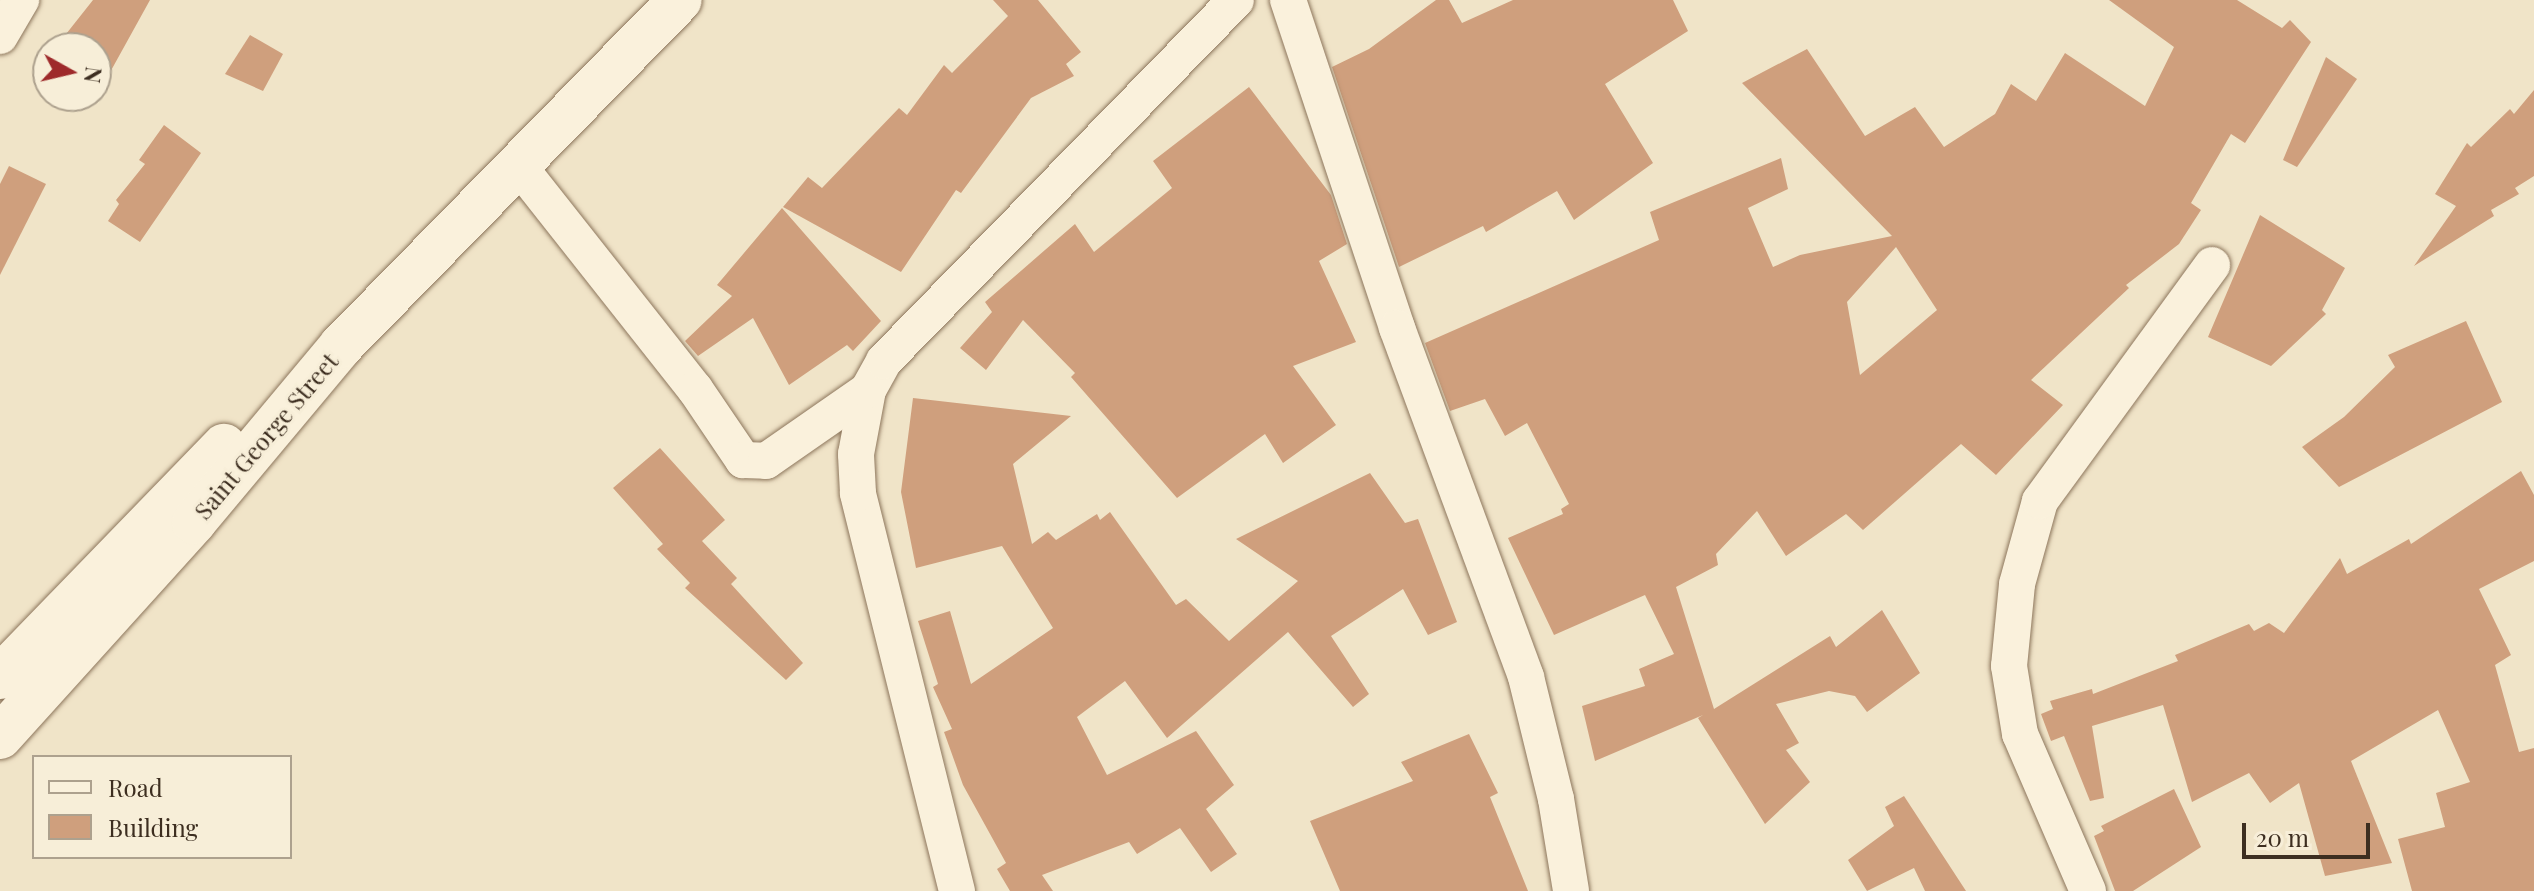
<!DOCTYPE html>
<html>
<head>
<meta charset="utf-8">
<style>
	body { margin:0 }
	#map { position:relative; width:2534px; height:891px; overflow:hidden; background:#f0e4c8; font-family:"Playfair Display",serif }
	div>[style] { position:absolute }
	.building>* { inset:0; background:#cf9f7d }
	.roads { filter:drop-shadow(0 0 2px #8d765c) drop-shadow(0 0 2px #8d765c) }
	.street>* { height:36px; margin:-18px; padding:0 18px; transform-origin:18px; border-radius:18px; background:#faf1dc }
	.secondary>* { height:44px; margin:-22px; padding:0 22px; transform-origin:22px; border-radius:22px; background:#faf1dc }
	span { translate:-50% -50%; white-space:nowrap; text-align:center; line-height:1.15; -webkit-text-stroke:6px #f7eed8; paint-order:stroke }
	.street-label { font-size:24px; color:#3d2e20 }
	.legend { position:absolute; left:32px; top:755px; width:260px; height:104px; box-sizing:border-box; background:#f7eed8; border:2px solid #ada18e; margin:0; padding:10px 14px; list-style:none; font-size:24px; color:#3d2e20 }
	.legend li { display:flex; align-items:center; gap:16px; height:40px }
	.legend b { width:40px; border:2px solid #ada18e }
	.north { position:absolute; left:32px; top:32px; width:80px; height:80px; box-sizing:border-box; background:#f7eed8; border:2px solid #ada18e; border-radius:50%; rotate:98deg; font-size:22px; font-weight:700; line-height:32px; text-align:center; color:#3d2e20 }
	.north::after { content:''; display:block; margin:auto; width:28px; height:36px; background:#9e2a2b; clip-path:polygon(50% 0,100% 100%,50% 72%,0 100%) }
	.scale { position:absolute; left:2242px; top:823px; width:128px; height:36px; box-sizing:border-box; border:4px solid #3d2e20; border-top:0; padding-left:10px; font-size:24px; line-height:28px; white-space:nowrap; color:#3d2e20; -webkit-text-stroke:6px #f7eed8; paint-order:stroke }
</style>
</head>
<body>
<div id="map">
	<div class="building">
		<div style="clip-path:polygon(93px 0,150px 0,103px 85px,96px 77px,96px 48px,55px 48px)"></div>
		<div style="clip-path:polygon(993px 0,1038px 0,1081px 52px,1066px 64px,1074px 76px,1031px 98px,961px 193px,956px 190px,901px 272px,783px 207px,808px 177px,822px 188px,899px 108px,907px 115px,944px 65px,952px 73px,1008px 16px)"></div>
		<div style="clip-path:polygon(1436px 0,1449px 0,1462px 23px,1513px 0,1673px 0,1688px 31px,1605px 84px,1653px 163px,1574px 220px,1557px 191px,1486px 232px,1483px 226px,1399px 267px,1332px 67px,1369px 49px)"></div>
		<div style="clip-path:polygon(evenodd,2109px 0,2237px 0,2282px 28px,2290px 20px,2311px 42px,2245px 143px,2231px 134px,2191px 203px,2201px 210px,2179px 244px,2126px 285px,2129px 288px,2031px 380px,2063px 405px,1996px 475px,1961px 444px,1863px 530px,1846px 514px,1786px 556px,1757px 511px,1716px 554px,1718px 565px,1676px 587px,1714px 709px,1830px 636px,1836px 647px,1882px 610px,1920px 673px,1867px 712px,1855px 696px,1829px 691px,1776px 704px,1799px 743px,1786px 750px,1810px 782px,1765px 824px,1698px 718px,1703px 715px,1595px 761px,1582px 706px,1645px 686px,1639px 669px,1674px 654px,1645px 595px,1554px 635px,1508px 538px,1563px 514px,1561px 509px,1569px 504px,1527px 423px,1505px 436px,1485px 399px,1450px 411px,1425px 343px,1659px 240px,1650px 212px,1781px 158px,1788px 189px,1748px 208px,1773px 267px,1800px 255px,1892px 236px,1742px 83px,1807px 49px,1865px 136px,1915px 107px,1944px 147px,1995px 114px,2011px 84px,2036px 101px,2065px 53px,2145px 106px,2174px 47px,2109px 0,1896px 247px,1937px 310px,1860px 375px,1847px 302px,1896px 247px)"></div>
		<div style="clip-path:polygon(250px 35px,283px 54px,263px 91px,225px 74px)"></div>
		<div style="clip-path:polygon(2326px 57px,2357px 79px,2297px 167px,2283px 160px)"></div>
		<div style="clip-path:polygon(1249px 87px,1331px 195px,1347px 244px,1319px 261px,1356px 342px,1293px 366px,1336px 425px,1283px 463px,1265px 434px,1177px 498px,1071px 377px,1075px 373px,1023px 320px,986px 370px,960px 348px,992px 312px,985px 302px,1075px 224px,1094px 252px,1172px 188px,1153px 161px)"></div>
		<div style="clip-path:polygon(2534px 90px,2534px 176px,2515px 188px,2519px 194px,2491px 210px,2494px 216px,2414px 266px,2456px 206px,2435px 194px,2467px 143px,2471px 147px,2510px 109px,2514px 114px)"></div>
		<div style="clip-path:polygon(164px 125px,201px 153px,140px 242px,108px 221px,119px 204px,116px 200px,145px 164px,139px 160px)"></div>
		<div style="clip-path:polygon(9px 166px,46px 184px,0 275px,0 184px)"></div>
		<div style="clip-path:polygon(782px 208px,881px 321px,853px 351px,847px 345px,789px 385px,753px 318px,698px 356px,685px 341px,732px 296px,717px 285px)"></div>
		<div style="clip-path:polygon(2260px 215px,2345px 268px,2322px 310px,2326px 314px,2271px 366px,2208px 337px)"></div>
		<div style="clip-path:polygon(2466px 321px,2502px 402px,2339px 487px,2302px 447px,2344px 417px,2395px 367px,2388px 355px)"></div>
		<div style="clip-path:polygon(913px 398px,1071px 416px,1013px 464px,1032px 544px,1048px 532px,1056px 540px,1097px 514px,1100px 520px,1110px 512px,1176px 605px,1186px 599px,1229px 641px,1298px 581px,1236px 539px,1370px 473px,1405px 523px,1418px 519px,1457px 622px,1428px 635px,1403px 589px,1331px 636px,1369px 694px,1353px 707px,1288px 632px,1167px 738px,1125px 681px,1077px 717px,1107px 775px,1196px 731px,1234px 785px,1206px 809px,1237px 854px,1211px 872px,1180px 828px,1137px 854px,1129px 842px,1042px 875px,1053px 891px,1010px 891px,997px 869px,1006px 863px,963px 785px,944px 732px,952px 729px,933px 687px,938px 684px,918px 621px,950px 611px,971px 684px,1053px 628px,1002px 546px,916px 568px,901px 492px)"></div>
		<div style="clip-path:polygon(660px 448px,725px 520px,702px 541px,737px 578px,731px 584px,803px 663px,786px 680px,685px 588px,690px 583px,657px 549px,663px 544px,613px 488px)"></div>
		<div style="clip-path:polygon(2521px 471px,2534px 495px,2534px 561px,2479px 589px,2511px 655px,2495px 665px,2519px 752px,2534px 748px,2534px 891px,2412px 891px,2398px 839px,2445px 827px,2436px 793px,2470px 782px,2438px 710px,2351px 761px,2392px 863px,2325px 876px,2299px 783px,2270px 803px,2249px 773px,2192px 802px,2163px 705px,2092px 726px,2104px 798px,2090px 801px,2064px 736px,2051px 741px,2041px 714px,2053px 709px,2050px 701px,2092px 689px,2093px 694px,2178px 661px,2175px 655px,2249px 624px,2254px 631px,2269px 623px,2284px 633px,2340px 558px,2347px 574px,2409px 539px,2411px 544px)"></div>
		<div style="clip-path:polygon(1469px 734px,1498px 793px,1490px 797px,1528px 891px,1340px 891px,1310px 821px,1413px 781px,1401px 762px)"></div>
		<div style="clip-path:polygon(2174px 789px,2201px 847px,2133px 891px,2115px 891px,2094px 836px,2104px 831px,2101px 826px)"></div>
		<div style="clip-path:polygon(1904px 796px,1966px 891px,1925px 891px,1914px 868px,1867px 891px,1848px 860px,1894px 826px,1885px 807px)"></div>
	</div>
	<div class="roads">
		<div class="street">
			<div style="left:1288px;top:0;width:346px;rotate:71.6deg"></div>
			<div style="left:1397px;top:328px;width:372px;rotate:69.7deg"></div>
			<div style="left:1526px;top:677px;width:126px;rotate:76.2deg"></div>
			<div style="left:1556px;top:799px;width:93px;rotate:80.7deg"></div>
			<div style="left:0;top:36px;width:42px;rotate:-59.7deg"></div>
			<div style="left:518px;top:165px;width:285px;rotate:51.7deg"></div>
			<div style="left:695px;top:389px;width:86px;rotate:55.9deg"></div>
			<div style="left:743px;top:460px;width:23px;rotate:2deg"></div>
			<div style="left:766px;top:461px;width:124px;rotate:-34.8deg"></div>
			<div style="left:957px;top:891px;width:410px;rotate:-104deg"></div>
			<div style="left:858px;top:493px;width:39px;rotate:-93deg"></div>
			<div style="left:856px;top:454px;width:65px;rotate:-79.4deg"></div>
			<div style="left:868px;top:390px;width:33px;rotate:-61deg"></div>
			<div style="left:884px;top:361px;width:504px;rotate:-45.72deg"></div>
			<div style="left:2088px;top:891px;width:171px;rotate:-113.4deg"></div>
			<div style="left:2020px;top:734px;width:69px;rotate:-99.2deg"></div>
			<div style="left:2009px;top:666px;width:82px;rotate:-84.4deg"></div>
			<div style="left:2017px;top:584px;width:86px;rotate:-74.5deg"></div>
			<div style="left:2040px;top:501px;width:292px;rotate:-53.9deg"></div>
		</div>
		<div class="secondary">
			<div style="left:0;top:677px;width:322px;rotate:-45.9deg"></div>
			<div style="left:0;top:737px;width:290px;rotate:-47.9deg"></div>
			<div style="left:194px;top:522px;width:229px;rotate:-50.1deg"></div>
			<div style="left:341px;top:346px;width:484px;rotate:-45.6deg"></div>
		</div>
	</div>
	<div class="street-label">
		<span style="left:266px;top:436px;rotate:-50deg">Saint George Street</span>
	</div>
	<ul class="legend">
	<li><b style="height:10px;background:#faf1dc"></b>Road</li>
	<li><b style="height:22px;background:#cf9f7d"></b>Building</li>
	</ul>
	<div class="north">N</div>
	<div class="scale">20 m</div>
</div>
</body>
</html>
